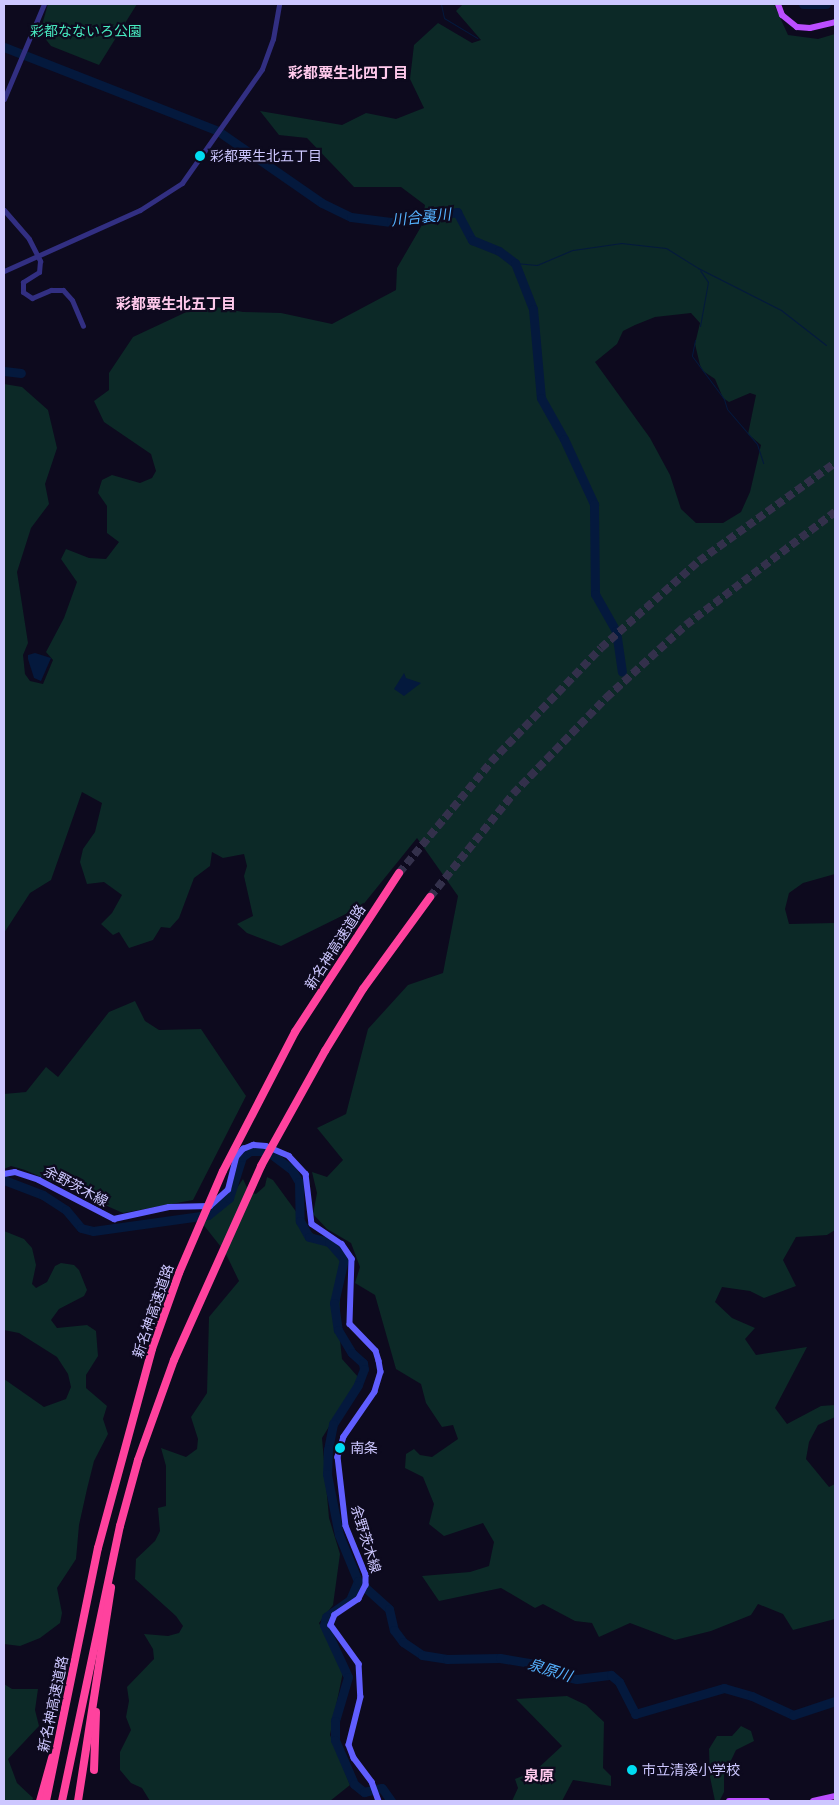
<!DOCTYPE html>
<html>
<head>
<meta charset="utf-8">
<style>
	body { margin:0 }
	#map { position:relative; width:839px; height:1805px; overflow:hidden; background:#0d0a1e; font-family:Helvetica,"Noto Sans JP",sans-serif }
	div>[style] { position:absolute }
	.green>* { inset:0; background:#0c2927 }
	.water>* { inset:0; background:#04193d }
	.stream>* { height:1px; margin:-0.5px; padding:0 0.5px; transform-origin:0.5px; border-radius:0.5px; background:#04193d }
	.river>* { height:9px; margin:-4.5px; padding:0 4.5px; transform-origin:4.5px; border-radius:4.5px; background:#04193d }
	.motorway-tunnel>* { height:8px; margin-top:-4px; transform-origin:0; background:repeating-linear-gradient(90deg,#33304b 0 8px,transparent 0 12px) }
	.tertiary>* { height:5px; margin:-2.5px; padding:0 2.5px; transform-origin:2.5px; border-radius:2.5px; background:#322f82 }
	.secondary>* { height:5.5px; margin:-2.75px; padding:0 2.75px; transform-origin:2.75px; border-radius:2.75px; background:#605eff }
	.primary>* { height:6px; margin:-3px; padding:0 3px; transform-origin:3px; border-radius:3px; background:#bb4eff }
	.motorway>* { height:8px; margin:-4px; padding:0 4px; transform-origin:4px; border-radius:4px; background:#ff429e }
	.motorway-bridge>* { height:8px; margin:-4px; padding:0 4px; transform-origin:4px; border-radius:4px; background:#ff429e }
	.dots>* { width:14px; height:14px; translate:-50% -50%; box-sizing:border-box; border:2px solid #0d0a1e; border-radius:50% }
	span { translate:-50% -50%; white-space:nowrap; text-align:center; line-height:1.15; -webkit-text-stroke:4.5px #0d0a1e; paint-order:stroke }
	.park-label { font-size:14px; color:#47ebc0 }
	.poi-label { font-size:14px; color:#cdc7ff }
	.left { translate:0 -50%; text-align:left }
	.street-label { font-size:14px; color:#cdc7ff }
	.neighbourhood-label { font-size:15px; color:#ffc9ec; font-weight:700 }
	.water-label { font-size:15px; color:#55b2ff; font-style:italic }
	.frame { position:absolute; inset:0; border:5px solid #cdc7ff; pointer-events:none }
</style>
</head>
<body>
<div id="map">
	<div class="green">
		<div style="clip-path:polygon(48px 4px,137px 4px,99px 65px,51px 46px,40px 32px)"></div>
		<div style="clip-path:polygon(evenodd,463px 4px,774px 4px,788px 35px,818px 39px,835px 34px,835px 874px,803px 883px,789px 893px,785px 909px,789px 924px,835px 923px,835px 1230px,827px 1235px,796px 1237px,783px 1260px,796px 1286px,764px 1298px,750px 1291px,722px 1287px,715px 1302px,732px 1318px,755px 1328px,745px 1339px,756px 1355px,807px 1347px,775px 1408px,787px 1424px,821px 1406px,835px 1405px,835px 1417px,818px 1425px,809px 1442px,806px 1459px,829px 1487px,835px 1484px,835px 1619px,793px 1630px,783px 1614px,758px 1604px,751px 1615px,711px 1631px,675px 1640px,630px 1623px,599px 1637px,592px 1623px,575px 1621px,543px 1604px,535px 1608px,501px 1588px,439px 1601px,422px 1576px,470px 1572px,489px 1566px,494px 1542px,483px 1523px,444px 1536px,429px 1524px,434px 1504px,423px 1477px,405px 1468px,406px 1454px,414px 1449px,420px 1455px,432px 1457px,458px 1439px,453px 1425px,442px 1427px,426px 1403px,421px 1384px,396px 1369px,375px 1295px,355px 1283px,360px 1267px,351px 1243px,327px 1229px,313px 1214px,317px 1193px,312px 1172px,327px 1177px,343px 1160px,317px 1128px,346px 1114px,368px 1029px,408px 985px,443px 973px,458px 896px,417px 838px,362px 906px,281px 946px,247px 933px,237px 924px,253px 916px,244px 876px,247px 866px,244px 854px,223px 858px,212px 852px,210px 866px,194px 878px,179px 918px,170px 928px,161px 927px,153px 940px,129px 948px,119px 932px,113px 935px,101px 924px,112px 913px,122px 895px,104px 882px,87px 884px,80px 862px,83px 849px,95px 832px,102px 803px,82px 792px,51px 880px,30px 893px,4px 933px,4px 384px,22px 387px,48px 410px,57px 448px,45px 484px,49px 504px,31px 528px,17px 572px,28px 643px,23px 655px,25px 674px,30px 681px,43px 684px,53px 660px,46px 652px,64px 618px,77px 582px,61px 559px,66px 549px,89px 558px,106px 559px,119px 542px,107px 533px,107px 506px,98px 493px,102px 480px,112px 475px,140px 483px,152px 478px,156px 471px,151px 454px,104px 422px,94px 401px,109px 390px,109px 373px,133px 337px,197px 307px,210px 306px,243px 312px,281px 313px,332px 324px,396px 290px,397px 268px,422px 225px,425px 205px,401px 187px,354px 187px,307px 138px,279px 135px,260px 111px,342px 125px,366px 113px,396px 119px,424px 108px,410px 79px,414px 45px,438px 23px,472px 43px,481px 40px,456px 11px,463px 4px,691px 313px,700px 323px,695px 344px,700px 365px,703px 371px,715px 379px,723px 398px,729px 402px,750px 393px,756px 395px,748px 434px,761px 445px,750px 492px,741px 512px,723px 523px,696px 523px,681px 509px,670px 475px,650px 438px,595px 362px,617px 344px,623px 331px,635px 325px,655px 317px,691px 313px)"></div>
		<div style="clip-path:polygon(135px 1001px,145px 1021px,159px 1030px,201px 1029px,246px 1096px,193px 1200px,123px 1213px,25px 1170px,11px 1166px,4px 1169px,4px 1094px,26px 1092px,46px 1067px,58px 1077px,109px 1012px)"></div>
		<div style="clip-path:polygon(267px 1177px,273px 1180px,311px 1232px,329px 1245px,341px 1262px,339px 1330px,342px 1359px,359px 1378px,322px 1438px,329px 1518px,340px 1554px,333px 1605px,319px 1623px,343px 1672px,330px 1735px,350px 1785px,330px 1801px,150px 1801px,142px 1788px,131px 1783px,120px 1770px,120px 1752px,131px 1730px,126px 1717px,129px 1701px,127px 1687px,154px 1659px,153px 1649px,144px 1634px,168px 1636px,179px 1633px,183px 1626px,176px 1616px,135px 1579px,136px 1559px,155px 1541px,160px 1531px,158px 1508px,166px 1506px,166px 1466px,161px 1448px,186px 1457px,197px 1449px,198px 1439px,191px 1417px,207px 1393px,209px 1317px,239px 1281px,225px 1252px,198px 1218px,211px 1217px,222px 1210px,243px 1179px,249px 1192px,256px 1194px,265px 1186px)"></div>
		<div style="clip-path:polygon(4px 1231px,24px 1239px,32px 1248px,36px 1265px,32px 1284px,36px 1288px,47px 1282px,55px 1266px,61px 1263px,74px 1265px,79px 1270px,87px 1290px,84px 1296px,59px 1309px,51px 1320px,57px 1328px,87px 1325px,96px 1331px,98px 1356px,86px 1375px,86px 1388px,107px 1406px,103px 1419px,108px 1434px,94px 1461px,87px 1489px,79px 1525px,76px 1559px,57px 1588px,62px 1613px,60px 1623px,40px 1638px,20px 1646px,4px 1644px,4px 1379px,44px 1407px,66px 1399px,71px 1387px,68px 1374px,57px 1357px,19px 1333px,4px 1330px)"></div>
		<div style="clip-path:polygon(4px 1684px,12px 1689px,38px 1689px,35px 1710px,39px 1726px,8px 1759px,17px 1783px,33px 1798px,32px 1801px,4px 1801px)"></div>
		<div style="clip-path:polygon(567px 1696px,586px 1705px,604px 1722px,603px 1768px,611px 1776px,611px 1786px,573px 1780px,562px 1801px,512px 1801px,518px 1788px,515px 1779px,535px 1771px,562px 1746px,516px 1699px)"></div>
		<div style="clip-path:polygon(741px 1726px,751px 1731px,754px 1741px,736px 1750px,724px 1775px,724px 1792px,720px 1800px,715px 1801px,710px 1777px,709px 1749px,717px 1736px,732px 1736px)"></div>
	</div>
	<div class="water">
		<div style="clip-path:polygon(35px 653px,51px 658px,41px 681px,34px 678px,28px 659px,28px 655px)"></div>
		<div style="clip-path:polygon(404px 673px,406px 678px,421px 683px,404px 696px,394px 689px)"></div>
	</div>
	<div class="stream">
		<div style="left:441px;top:4px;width:14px;rotate:78deg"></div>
		<div style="left:444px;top:18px;width:39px;rotate:31deg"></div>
		<div style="left:515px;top:263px;width:22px;rotate:5deg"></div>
		<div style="left:537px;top:265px;width:39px;rotate:-23deg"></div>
		<div style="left:573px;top:250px;width:49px;rotate:-8.3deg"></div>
		<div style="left:621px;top:243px;width:45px;rotate:6.3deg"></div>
		<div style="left:666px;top:248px;width:38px;rotate:32deg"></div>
		<div style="left:698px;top:268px;width:93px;rotate:26.8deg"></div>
		<div style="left:781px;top:310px;width:57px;rotate:37.9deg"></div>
		<div style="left:700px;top:326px;width:45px;rotate:-79.7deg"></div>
		<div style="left:708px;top:282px;width:14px;rotate:-124deg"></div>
		<div style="left:695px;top:340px;width:16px;rotate:101deg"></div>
		<div style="left:692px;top:356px;width:54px;rotate:53.3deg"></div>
		<div style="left:724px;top:399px;width:10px;rotate:73deg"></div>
		<div style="left:727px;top:409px;width:46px;rotate:49.4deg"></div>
		<div style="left:757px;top:444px;width:20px;rotate:72deg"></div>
	</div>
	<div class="river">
		<div style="left:803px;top:4px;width:23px"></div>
		<div style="left:4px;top:47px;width:230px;rotate:21.4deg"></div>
		<div style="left:218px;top:131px;width:126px;rotate:34.7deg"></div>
		<div style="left:322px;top:203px;width:32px;rotate:26deg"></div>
		<div style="left:351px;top:217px;width:40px;rotate:7.1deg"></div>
		<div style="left:391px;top:222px;width:67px;rotate:-8.6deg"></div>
		<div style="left:457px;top:212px;width:32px;rotate:62deg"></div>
		<div style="left:472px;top:240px;width:29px;rotate:22deg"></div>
		<div style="left:499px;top:251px;width:20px;rotate:37deg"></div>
		<div style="left:515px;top:263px;width:49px;rotate:68.6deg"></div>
		<div style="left:533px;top:309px;width:89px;rotate:84.9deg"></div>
		<div style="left:541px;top:398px;width:47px;rotate:60.7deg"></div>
		<div style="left:564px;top:439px;width:72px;rotate:65.2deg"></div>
		<div style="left:594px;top:504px;width:90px;rotate:89.4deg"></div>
		<div style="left:595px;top:594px;width:43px;rotate:60.4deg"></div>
		<div style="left:616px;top:631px;width:41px;rotate:81.7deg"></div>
		<div style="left:4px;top:371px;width:17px;rotate:7deg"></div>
		<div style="left:4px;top:1180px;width:42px;rotate:21deg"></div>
		<div style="left:43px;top:1195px;width:27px;rotate:33deg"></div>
		<div style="left:66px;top:1210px;width:23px;rotate:50deg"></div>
		<div style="left:81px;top:1228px;width:12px;rotate:14deg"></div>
		<div style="left:93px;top:1231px;width:116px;rotate:-7.9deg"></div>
		<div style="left:208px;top:1215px;width:27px;rotate:-39deg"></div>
		<div style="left:229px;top:1198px;width:43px;rotate:-72.4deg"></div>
		<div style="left:242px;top:1157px;width:10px;rotate:-37deg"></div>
		<div style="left:250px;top:1151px;width:17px"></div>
		<div style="left:267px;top:1151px;width:31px;rotate:37deg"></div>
		<div style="left:292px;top:1170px;width:14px;rotate:60deg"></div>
		<div style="left:299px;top:1182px;width:39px;rotate:89deg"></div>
		<div style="left:300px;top:1221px;width:18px;rotate:61deg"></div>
		<div style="left:309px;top:1237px;width:21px;rotate:14deg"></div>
		<div style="left:329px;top:1242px;width:23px;rotate:49deg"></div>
		<div style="left:344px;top:1259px;width:45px;rotate:102.8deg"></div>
		<div style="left:334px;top:1303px;width:27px;rotate:82deg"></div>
		<div style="left:338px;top:1330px;width:27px;rotate:59deg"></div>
		<div style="left:352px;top:1353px;width:15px;rotate:42deg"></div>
		<div style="left:363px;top:1363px;width:6px;rotate:81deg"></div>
		<div style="left:364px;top:1369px;width:17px;rotate:111deg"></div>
		<div style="left:358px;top:1385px;width:46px;rotate:122.7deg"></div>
		<div style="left:333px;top:1424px;width:25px;rotate:101deg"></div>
		<div style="left:328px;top:1449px;width:25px;rotate:92deg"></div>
		<div style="left:327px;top:1474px;width:62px;rotate:78.9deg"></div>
		<div style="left:339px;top:1535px;width:50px;rotate:67.6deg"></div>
		<div style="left:358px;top:1581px;width:21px;rotate:113deg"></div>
		<div style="left:350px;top:1600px;width:29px;rotate:145deg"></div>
		<div style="left:326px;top:1617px;width:8px;rotate:104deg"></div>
		<div style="left:324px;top:1625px;width:57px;rotate:65.2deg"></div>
		<div style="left:348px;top:1677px;width:46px;rotate:106.5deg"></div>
		<div style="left:335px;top:1721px;width:19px;rotate:90deg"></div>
		<div style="left:335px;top:1740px;width:48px;rotate:66.6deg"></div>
		<div style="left:354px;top:1784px;width:13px;rotate:39deg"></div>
		<div style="left:364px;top:1792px;width:18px;rotate:-13deg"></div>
		<div style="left:382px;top:1788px;width:16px;rotate:55deg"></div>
		<div style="left:358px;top:1581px;width:42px;rotate:42.1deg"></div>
		<div style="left:389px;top:1609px;width:22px;rotate:77deg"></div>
		<div style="left:394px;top:1630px;width:15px;rotate:53deg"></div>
		<div style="left:403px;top:1642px;width:23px;rotate:34deg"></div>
		<div style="left:422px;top:1655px;width:25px;rotate:9deg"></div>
		<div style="left:447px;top:1659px;width:53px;rotate:-1.1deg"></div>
		<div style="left:500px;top:1658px;width:43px;rotate:9.5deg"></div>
		<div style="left:542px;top:1665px;width:20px;rotate:30deg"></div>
		<div style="left:559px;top:1675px;width:18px;rotate:13deg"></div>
		<div style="left:577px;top:1679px;width:34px;rotate:-7deg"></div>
		<div style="left:611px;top:1675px;width:11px;rotate:41deg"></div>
		<div style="left:619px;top:1682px;width:36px;rotate:63deg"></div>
		<div style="left:635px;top:1714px;width:93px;rotate:-16.3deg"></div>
		<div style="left:724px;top:1688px;width:29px;rotate:16deg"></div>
		<div style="left:752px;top:1696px;width:45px;rotate:24.9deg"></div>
		<div style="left:793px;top:1715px;width:44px;rotate:-18.4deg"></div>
	</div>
	<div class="motorway-tunnel">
		<div style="left:399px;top:873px;width:144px;rotate:-50.3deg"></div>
		<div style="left:491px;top:762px;width:158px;rotate:-46deg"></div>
		<div style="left:601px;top:648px;width:131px;rotate:-41.6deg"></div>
		<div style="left:699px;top:561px;width:168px;rotate:-35.8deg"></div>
		<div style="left:430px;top:897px;width:132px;rotate:-51.1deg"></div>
		<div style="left:513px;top:794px;width:134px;rotate:-45.9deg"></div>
		<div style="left:606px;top:698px;width:108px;rotate:-42.4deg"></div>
		<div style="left:686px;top:625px;width:187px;rotate:-37.2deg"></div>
	</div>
	<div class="tertiary">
		<div style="left:4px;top:99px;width:103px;rotate:-67.2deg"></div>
		<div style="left:4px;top:210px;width:38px;rotate:49deg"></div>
		<div style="left:29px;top:239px;width:25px;rotate:63deg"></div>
		<div style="left:40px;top:261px;width:11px;rotate:95deg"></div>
		<div style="left:39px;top:272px;width:19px;rotate:148deg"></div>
		<div style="left:23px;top:282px;width:10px;rotate:90deg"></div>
		<div style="left:23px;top:292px;width:11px;rotate:34deg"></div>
		<div style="left:32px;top:298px;width:21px;rotate:-23deg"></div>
		<div style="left:51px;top:290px;width:12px"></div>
		<div style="left:63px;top:290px;width:13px;rotate:48deg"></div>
		<div style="left:72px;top:300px;width:28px;rotate:67deg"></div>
		<div style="left:4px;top:271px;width:149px;rotate:-24.2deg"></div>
		<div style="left:140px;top:210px;width:50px;rotate:-32.7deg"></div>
		<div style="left:182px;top:183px;width:139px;rotate:-54.9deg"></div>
		<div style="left:262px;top:69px;width:32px;rotate:-70deg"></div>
		<div style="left:273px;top:39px;width:36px;rotate:-80deg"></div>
	</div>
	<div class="secondary">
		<div style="left:4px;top:1174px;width:11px;rotate:-10deg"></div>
		<div style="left:15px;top:1172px;width:25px;rotate:18deg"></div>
		<div style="left:39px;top:1180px;width:85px;rotate:27.5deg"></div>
		<div style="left:114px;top:1219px;width:56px;rotate:-12.3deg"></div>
		<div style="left:169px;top:1207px;width:41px;rotate:-1.4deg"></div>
		<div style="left:210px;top:1206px;width:24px;rotate:-42deg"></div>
		<div style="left:228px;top:1190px;width:34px;rotate:-76deg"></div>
		<div style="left:236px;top:1157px;width:11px;rotate:-49deg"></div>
		<div style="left:243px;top:1149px;width:11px;rotate:-22deg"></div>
		<div style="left:253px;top:1145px;width:13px;rotate:4deg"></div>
		<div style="left:266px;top:1146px;width:25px;rotate:23deg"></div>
		<div style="left:289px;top:1156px;width:25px;rotate:47deg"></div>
		<div style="left:306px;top:1174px;width:50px;rotate:83.2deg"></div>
		<div style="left:312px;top:1224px;width:36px;rotate:34deg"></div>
		<div style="left:342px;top:1244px;width:18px;rotate:56deg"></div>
		<div style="left:352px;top:1259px;width:65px;rotate:91.8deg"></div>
		<div style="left:350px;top:1324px;width:37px;rotate:46deg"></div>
		<div style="left:376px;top:1351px;width:10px;rotate:73deg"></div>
		<div style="left:379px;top:1361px;width:11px;rotate:80deg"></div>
		<div style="left:381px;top:1372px;width:21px;rotate:107deg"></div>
		<div style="left:375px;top:1392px;width:55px;rotate:124.6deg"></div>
		<div style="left:344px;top:1437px;width:21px;rotate:107deg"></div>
		<div style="left:338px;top:1457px;width:69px;rotate:83.4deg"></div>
		<div style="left:346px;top:1526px;width:53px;rotate:67.8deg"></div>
		<div style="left:366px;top:1575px;width:10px;rotate:90deg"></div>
		<div style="left:366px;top:1585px;width:16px;rotate:117deg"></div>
		<div style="left:359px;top:1599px;width:29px;rotate:146deg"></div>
		<div style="left:335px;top:1615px;width:11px;rotate:112deg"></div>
		<div style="left:331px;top:1625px;width:48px;rotate:54.3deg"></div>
		<div style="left:359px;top:1664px;width:33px;rotate:87deg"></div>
		<div style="left:361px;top:1697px;width:49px;rotate:104deg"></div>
		<div style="left:349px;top:1745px;width:14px;rotate:69deg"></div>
		<div style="left:354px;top:1758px;width:30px;rotate:53deg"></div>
		<div style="left:372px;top:1782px;width:20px;rotate:70deg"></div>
	</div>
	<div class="primary">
		<div style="left:778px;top:4px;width:12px;rotate:70deg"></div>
		<div style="left:782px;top:15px;width:19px;rotate:39deg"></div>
		<div style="left:797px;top:27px;width:13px;rotate:4deg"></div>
		<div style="left:810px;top:28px;width:26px;rotate:-13deg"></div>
		<div style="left:729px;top:1801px;width:38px"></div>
		<div style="left:813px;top:1801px;width:23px;rotate:-13deg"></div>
	</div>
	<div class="motorway">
		<div style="left:295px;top:1032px;width:190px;rotate:-56.8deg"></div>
		<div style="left:325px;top:1051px;width:73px;rotate:-58.5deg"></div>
		<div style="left:363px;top:989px;width:114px;rotate:-53.9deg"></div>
		<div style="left:94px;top:1770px;width:58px;rotate:-88deg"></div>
		<div style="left:40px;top:1801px;width:45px;rotate:-74.4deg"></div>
		<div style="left:46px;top:1801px;width:258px;rotate:-78.4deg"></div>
		<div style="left:98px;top:1548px;width:206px;rotate:-74.8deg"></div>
		<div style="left:62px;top:1801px;width:281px;rotate:-78.1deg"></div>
		<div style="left:120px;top:1526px;width:68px;rotate:-74.7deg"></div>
		<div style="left:138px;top:1460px;width:106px;rotate:-70.2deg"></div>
		<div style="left:78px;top:1801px;width:216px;rotate:-81.2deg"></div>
	</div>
	<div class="motorway-bridge">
		<div style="left:152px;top:1349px;width:81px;rotate:-70.4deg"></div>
		<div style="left:179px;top:1273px;width:111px;rotate:-66.7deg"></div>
		<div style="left:223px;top:1171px;width:157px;rotate:-62.6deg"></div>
		<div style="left:174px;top:1360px;width:213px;rotate:-65.8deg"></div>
		<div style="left:261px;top:1166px;width:132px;rotate:-60.9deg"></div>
	</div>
	<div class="dots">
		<div style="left:200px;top:156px;background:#00dcf2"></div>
		<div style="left:340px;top:1448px;background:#00dcf2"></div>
		<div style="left:632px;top:1770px;background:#00dcf2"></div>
	</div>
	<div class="park-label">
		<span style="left:86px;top:31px">彩都なないろ公園</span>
	</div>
	<div class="poi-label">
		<span class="left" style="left:210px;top:156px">彩都栗生北五丁目</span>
		<span class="left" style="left:350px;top:1448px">南条</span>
		<span class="left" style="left:642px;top:1770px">市立清溪小学校</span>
	</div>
	<div class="street-label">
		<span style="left:335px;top:947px;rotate:-57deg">新名神高速道路</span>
		<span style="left:76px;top:1186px;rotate:28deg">余野茨木線</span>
		<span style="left:153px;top:1311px;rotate:-71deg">新名神高速道路</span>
		<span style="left:366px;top:1539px;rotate:73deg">余野茨木線</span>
		<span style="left:53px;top:1704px;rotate:-78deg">新名神高速道路</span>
	</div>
	<div class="neighbourhood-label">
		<span style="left:348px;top:73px">彩都粟生北四丁目</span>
		<span style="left:176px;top:304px">彩都粟生北五丁目</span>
		<span style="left:539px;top:1776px">泉原</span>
	</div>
	<div class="water-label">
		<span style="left:421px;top:217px;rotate:-6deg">川合裏川</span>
		<span style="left:550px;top:1670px;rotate:17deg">泉原川</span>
	</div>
	<div class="frame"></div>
</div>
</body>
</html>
